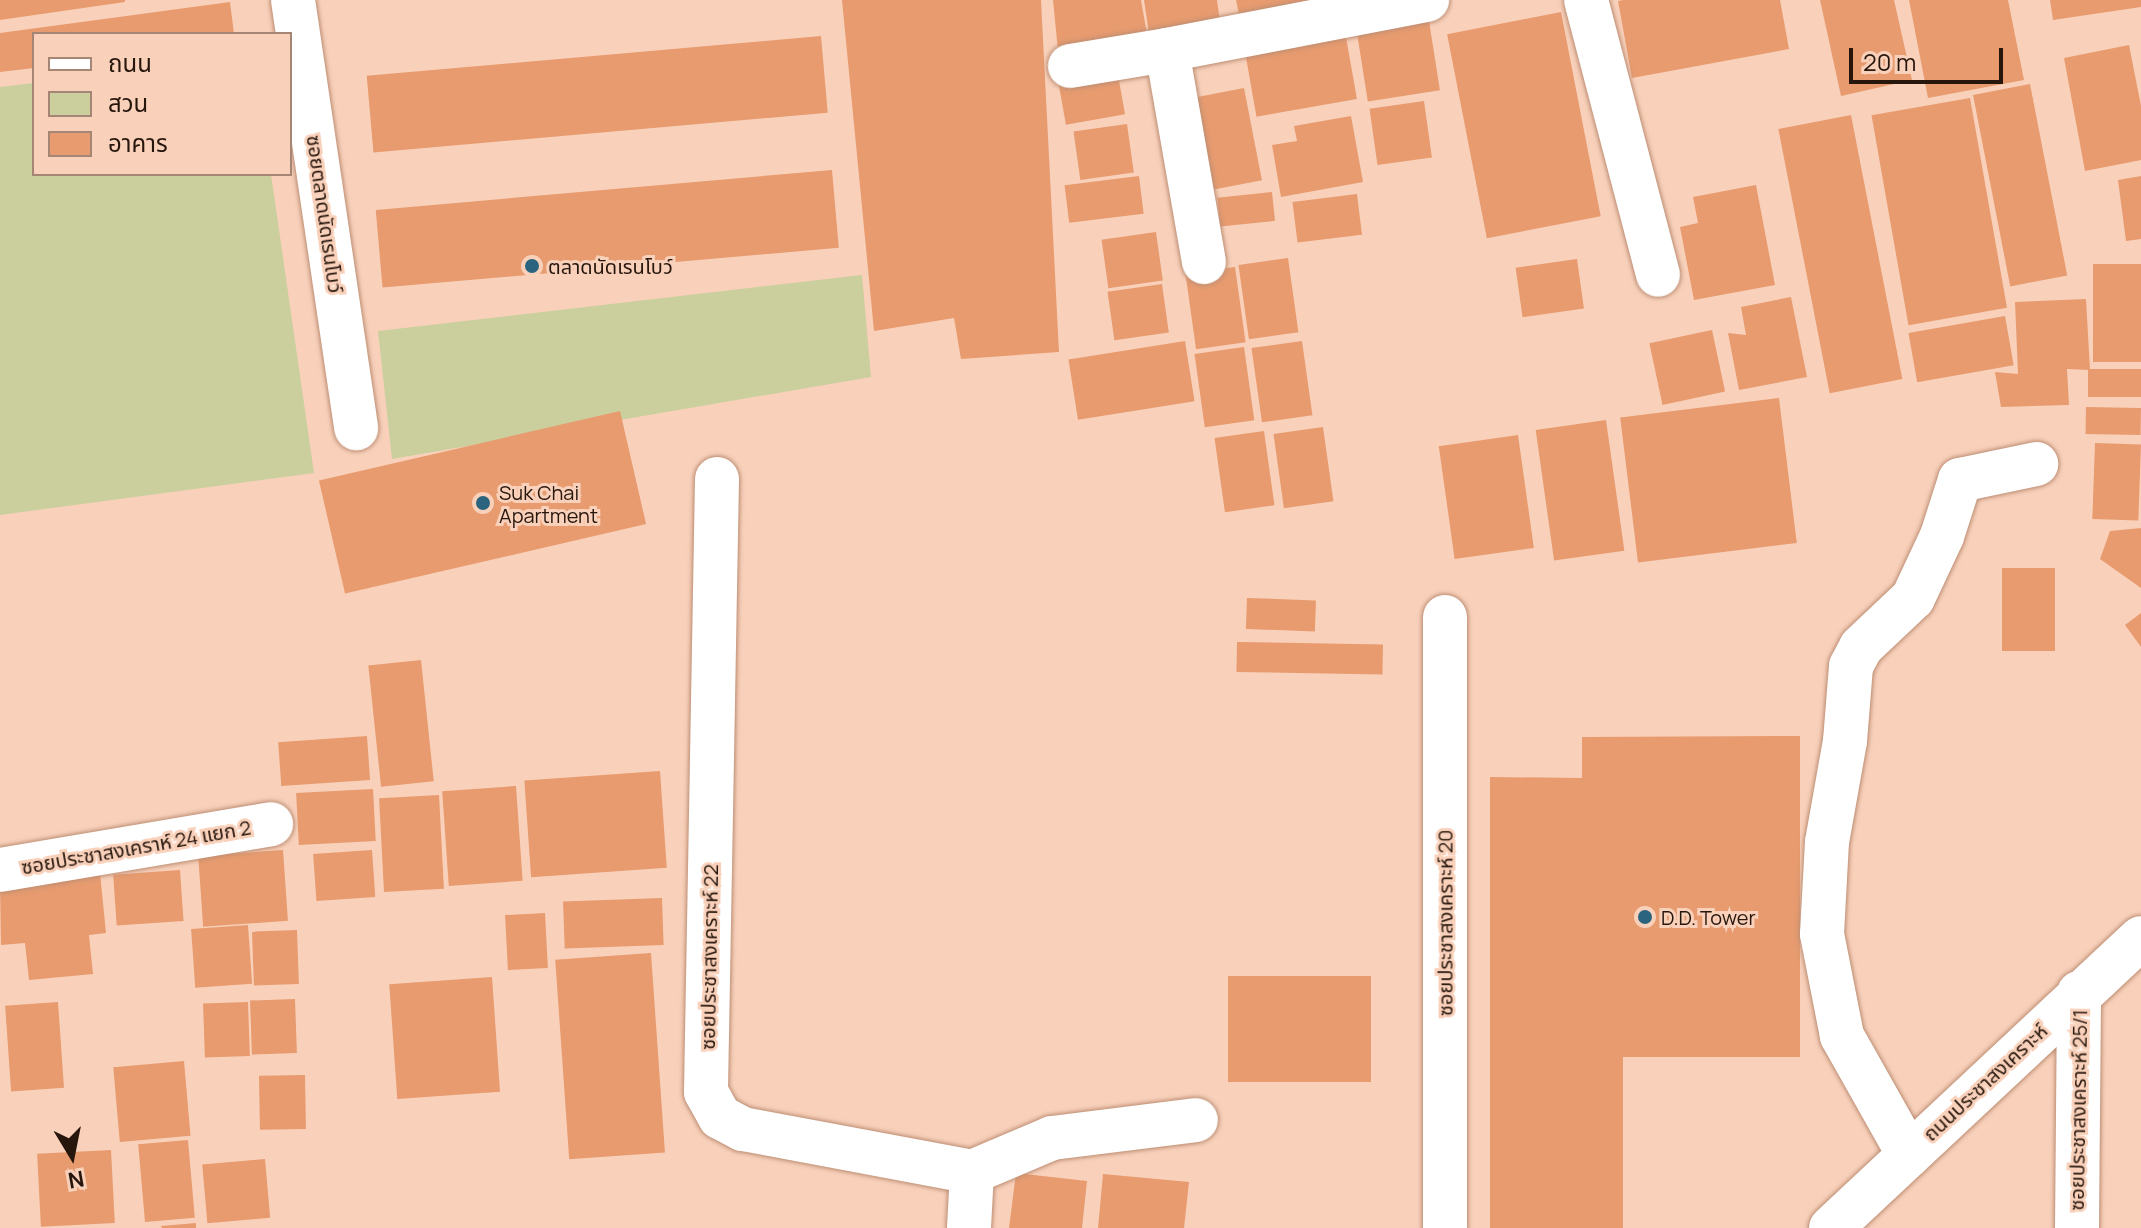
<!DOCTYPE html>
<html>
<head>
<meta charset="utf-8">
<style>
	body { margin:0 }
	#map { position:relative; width:2141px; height:1228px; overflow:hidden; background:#f9d1bb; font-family:Manrope,"Noto Sans Thai",sans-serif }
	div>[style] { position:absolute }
	.green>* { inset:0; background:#cbce9d }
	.building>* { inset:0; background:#e79b6f; transform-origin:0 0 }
	.roads { filter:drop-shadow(0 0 2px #bd8e74) drop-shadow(0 0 2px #bd8e74) }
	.minor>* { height:44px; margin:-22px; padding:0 22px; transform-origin:22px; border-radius:22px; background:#fff }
	.major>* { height:44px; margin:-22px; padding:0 22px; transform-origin:22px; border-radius:22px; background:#fff }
	.dots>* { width:22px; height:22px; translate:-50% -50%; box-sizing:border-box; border:4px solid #f9d1bb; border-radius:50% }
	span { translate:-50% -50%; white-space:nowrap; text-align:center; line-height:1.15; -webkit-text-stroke:6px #f9d1bb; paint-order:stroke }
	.street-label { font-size:20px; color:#27160c }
	.poi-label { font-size:20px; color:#27160c }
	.left { translate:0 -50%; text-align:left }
	.legend { position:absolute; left:32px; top:32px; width:260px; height:144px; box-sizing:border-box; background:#f9d1bb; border:2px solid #a58675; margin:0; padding:10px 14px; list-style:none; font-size:24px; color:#27160c }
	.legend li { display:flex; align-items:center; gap:16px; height:40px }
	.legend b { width:40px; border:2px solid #a58675 }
	.north { position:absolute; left:32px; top:1116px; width:80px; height:80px; -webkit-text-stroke:6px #f9d1bb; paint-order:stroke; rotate:170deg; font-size:22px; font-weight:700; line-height:32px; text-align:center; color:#27160c }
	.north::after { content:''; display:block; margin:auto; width:28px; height:36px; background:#27160c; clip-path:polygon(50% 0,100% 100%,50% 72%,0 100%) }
	.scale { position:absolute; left:1849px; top:48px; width:154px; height:36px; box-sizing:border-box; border:4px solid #27160c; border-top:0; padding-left:10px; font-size:24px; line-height:28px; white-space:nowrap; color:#27160c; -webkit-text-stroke:6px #f9d1bb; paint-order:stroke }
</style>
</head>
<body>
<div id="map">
	<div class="green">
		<div style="clip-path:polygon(34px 83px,34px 174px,271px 174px,314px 473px,0 515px,0 87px)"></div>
		<div style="clip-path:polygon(862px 275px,871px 377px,392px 459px,378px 331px)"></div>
	</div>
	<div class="building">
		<div style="clip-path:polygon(0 0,125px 0,125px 2px,0 20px)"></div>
		<div style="clip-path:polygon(842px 0,1041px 0,1059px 352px,961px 359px,954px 318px,874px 331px)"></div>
		<div style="clip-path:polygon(1053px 0,1141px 0,1148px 40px,1059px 61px)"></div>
		<div style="clip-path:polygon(1144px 0,1217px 0,1221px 29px,1150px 40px)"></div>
		<div style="clip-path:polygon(1236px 0,1326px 0,1240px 19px)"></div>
		<div style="clip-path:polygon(1623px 0,1780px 0,1789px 49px,1632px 78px,1618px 1px)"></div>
		<div style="clip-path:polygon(1820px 0,1894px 0,1912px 80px,1841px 96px)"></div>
		<div style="clip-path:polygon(1909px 0,2008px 0,2024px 80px,1928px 98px)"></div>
		<div style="clip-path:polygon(2050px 0,2141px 0,2141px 7px,2053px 20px)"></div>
		<div style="clip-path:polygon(230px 2px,234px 34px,34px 34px,34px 68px,0 72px,0 33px)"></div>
		<div style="left:1561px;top:12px;width:208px;height:116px;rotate:79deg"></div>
		<div style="left:1429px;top:21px;width:70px;height:73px;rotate:81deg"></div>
		<div style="left:821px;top:36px;width:77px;height:456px;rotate:85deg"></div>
		<div style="left:1346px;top:37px;width:63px;height:102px;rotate:80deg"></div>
		<div style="clip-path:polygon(2129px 45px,2141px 106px,2141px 160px,2085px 171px,2064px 58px)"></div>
		<div style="left:1117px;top:69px;width:46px;height:60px;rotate:80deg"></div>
		<div style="left:2030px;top:84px;width:195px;height:58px;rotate:79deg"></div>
		<div style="left:1244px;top:88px;width:94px;height:62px;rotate:79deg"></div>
		<div style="left:1970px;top:98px;width:213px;height:100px;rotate:80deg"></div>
		<div style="left:1424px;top:101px;width:57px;height:55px;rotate:82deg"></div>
		<div style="left:1851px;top:115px;width:269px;height:74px;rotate:79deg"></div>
		<div style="clip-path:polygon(1351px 116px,1363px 182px,1281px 197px,1272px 145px,1297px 141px,1294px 126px)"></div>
		<div style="left:1127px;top:124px;width:49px;height:54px;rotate:82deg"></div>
		<div style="left:832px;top:170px;width:78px;height:458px;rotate:85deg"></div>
		<div style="left:1139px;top:176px;width:38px;height:75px;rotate:83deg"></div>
		<div style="clip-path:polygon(2141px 176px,2141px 239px,2126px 241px,2118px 180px)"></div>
		<div style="clip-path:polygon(1756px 185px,1775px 285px,1694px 300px,1680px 227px,1698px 223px,1693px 197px)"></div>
		<div style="left:1272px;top:192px;width:29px;height:55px;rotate:84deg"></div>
		<div style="left:1357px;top:194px;width:41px;height:65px;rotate:83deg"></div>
		<div style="left:1156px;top:232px;width:49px;height:55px;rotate:82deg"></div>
		<div style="left:1288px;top:258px;width:75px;height:50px;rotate:82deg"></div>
		<div style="left:1577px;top:259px;width:50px;height:62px;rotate:82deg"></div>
		<div style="left:2141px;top:264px;width:98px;height:48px;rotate:90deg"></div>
		<div style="left:1235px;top:267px;width:76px;height:50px;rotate:82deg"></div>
		<div style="left:1162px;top:284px;width:49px;height:55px;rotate:82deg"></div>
		<div style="clip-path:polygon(1791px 297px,1807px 377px,1739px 390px,1728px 333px,1746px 335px,1741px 307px)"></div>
		<div style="clip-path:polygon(2086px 299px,2090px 370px,2067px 369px,2069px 405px,2001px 407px,1995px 372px,2018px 374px,2015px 302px)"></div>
		<div style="left:2005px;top:316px;width:50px;height:98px;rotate:80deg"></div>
		<div style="left:1712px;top:330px;width:63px;height:64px;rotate:78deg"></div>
		<div style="left:1185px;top:341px;width:61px;height:118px;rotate:81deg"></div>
		<div style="left:1302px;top:341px;width:75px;height:51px;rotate:82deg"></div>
		<div style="left:1244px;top:347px;width:74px;height:50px;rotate:82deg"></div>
		<div style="left:2141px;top:369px;width:28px;height:53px;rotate:90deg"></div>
		<div style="left:1779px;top:398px;width:146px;height:160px;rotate:83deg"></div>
		<div style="left:2086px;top:407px;width:55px;height:27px;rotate:1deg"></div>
		<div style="left:620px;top:411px;width:116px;height:309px;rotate:77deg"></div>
		<div style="left:1606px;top:420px;width:132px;height:71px;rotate:82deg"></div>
		<div style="left:1323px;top:427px;width:75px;height:50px;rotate:82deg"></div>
		<div style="left:1264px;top:431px;width:75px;height:50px;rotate:82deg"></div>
		<div style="left:1518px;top:435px;width:114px;height:80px;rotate:82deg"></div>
		<div style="left:2095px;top:443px;width:46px;height:76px;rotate:2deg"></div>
		<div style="clip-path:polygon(2141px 528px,2141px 588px,2100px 559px,2110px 531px)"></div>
		<div style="left:2002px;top:568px;width:53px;height:83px"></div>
		<div style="left:1247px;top:598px;width:69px;height:31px;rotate:2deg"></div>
		<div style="clip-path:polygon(2141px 613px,2141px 647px,2125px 625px)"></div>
		<div style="left:1237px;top:642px;width:146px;height:30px;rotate:1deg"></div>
		<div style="left:421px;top:660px;width:122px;height:53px;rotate:84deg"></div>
		<div style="left:367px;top:736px;width:44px;height:89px;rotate:86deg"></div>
		<div style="clip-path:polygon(1800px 736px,1800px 1057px,1623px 1057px,1623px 1228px,1490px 1228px,1490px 777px,1582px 778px,1582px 737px)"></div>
		<div style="left:660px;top:771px;width:97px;height:136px;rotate:86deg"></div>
		<div style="left:516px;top:786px;width:95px;height:74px;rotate:86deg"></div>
		<div style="left:373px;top:789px;width:52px;height:77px;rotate:87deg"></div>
		<div style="left:439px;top:795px;width:94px;height:60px;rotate:87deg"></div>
		<div style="left:283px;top:850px;width:71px;height:85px;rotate:86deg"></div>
		<div style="left:372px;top:850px;width:47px;height:59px;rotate:86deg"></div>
		<div style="left:180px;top:870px;width:51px;height:67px;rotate:86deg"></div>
		<div style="clip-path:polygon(100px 873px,106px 933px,89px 935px,93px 974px,29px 980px,25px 943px,1px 945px,0 883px)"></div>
		<div style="left:662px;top:898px;width:47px;height:99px;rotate:88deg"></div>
		<div style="left:545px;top:913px;width:55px;height:40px;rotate:87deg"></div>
		<div style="left:248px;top:925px;width:59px;height:57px;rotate:86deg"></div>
		<div style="left:297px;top:930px;width:54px;height:45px;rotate:88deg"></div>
		<div style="left:651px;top:953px;width:200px;height:96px;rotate:86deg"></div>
		<div style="left:1228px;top:976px;width:143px;height:106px"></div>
		<div style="left:492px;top:977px;width:115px;height:103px;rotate:86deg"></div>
		<div style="left:295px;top:999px;width:54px;height:45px;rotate:88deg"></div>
		<div style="left:58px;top:1002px;width:86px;height:53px;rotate:86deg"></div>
		<div style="left:248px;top:1002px;width:54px;height:45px;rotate:88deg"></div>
		<div style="left:184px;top:1061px;width:75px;height:71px;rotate:85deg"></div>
		<div style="left:305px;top:1075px;width:54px;height:46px;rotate:89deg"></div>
		<div style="left:188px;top:1140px;width:78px;height:50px;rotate:85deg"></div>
		<div style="left:111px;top:1150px;width:73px;height:74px;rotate:87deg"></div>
		<div style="left:265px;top:1159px;width:59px;height:63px;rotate:85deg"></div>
		<div style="clip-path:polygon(1016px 1173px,1087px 1181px,1082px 1228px,1009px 1228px)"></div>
		<div style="clip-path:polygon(1103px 1174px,1189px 1182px,1184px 1228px,1098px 1228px)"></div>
		<div style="clip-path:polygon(196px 1223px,196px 1228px,162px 1228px,161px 1226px)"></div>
	</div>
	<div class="roads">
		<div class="minor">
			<div style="left:293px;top:0;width:433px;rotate:81.6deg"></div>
			<div style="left:1586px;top:0;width:284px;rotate:75.3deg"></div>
			<div style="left:1070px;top:66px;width:98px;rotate:-9.4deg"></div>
			<div style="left:1204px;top:262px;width:215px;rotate:-99.9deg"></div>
			<div style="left:1167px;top:50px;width:265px;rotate:-10.9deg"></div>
			<div style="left:717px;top:479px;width:613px;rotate:91.03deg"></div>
			<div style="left:706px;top:1092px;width:29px;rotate:61deg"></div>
			<div style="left:720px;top:1117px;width:26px;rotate:28deg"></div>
			<div style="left:743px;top:1129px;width:233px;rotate:10.6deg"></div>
			<div style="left:972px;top:1172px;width:56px;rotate:93.1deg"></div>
			<div style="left:0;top:870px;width:275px;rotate:-9.6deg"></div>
			<div style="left:1909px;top:1155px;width:137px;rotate:-119.4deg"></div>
			<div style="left:1842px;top:1036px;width:104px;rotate:-101.1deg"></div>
			<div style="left:1822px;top:934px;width:92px;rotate:-86.9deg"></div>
			<div style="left:1827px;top:842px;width:103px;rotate:-79.9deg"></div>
			<div style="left:1845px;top:741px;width:75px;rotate:-85.4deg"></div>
			<div style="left:1851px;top:666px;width:21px;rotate:-62deg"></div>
			<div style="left:1861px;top:647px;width:71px;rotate:-43.3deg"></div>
			<div style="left:1913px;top:598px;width:68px;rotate:-64.9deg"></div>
			<div style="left:1942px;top:536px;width:59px;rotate:-72.2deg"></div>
			<div style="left:1960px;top:480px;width:78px;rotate:-11.9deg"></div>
			<div style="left:972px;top:1172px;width:87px;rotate:-23deg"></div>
			<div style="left:1052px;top:1138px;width:145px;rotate:-7.1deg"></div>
			<div style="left:1445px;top:1228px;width:611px;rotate:-90deg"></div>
			<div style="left:2077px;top:1228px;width:235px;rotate:-89.5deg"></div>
		</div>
		<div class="major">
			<div style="left:1831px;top:1228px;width:424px;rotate:-43.1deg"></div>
		</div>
	</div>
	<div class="dots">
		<div style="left:532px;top:266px;background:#2b647e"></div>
		<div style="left:483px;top:503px;background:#2b647e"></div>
		<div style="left:1645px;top:917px;background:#2b647e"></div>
	</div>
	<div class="street-label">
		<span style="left:325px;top:214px;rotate:82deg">ซอยตลาดนัดเรนโบว์</span>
		<span style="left:136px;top:847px;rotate:-10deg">ซอยประชาสงเคราห์ 24 แยก 2</span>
		<span style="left:1445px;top:923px;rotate:-90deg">ซอยประชาสงเคราะห์ 20</span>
		<span style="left:709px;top:957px;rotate:-89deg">ซอยประชาสงเคราะห์ 22</span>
		<span style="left:1985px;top:1082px;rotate:-43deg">ถนนประชาสงเคราะห์</span>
		<span style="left:2078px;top:1110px;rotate:-89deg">ซอยประชาสงเคราะห์ 25/1</span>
	</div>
	<div class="poi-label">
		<span class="left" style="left:548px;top:266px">ตลาดนัดเรนโบว์</span>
		<span class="left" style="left:499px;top:504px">Suk Chai<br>Apartment</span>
		<span class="left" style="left:1661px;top:917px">D.D. Tower</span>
	</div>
	<ul class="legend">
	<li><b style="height:10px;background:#fff"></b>ถนน</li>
	<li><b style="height:22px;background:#cbce9d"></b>สวน</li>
	<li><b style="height:22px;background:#e79b6f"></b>อาคาร</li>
	</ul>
	<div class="north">N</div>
	<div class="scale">20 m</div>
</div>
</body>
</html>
